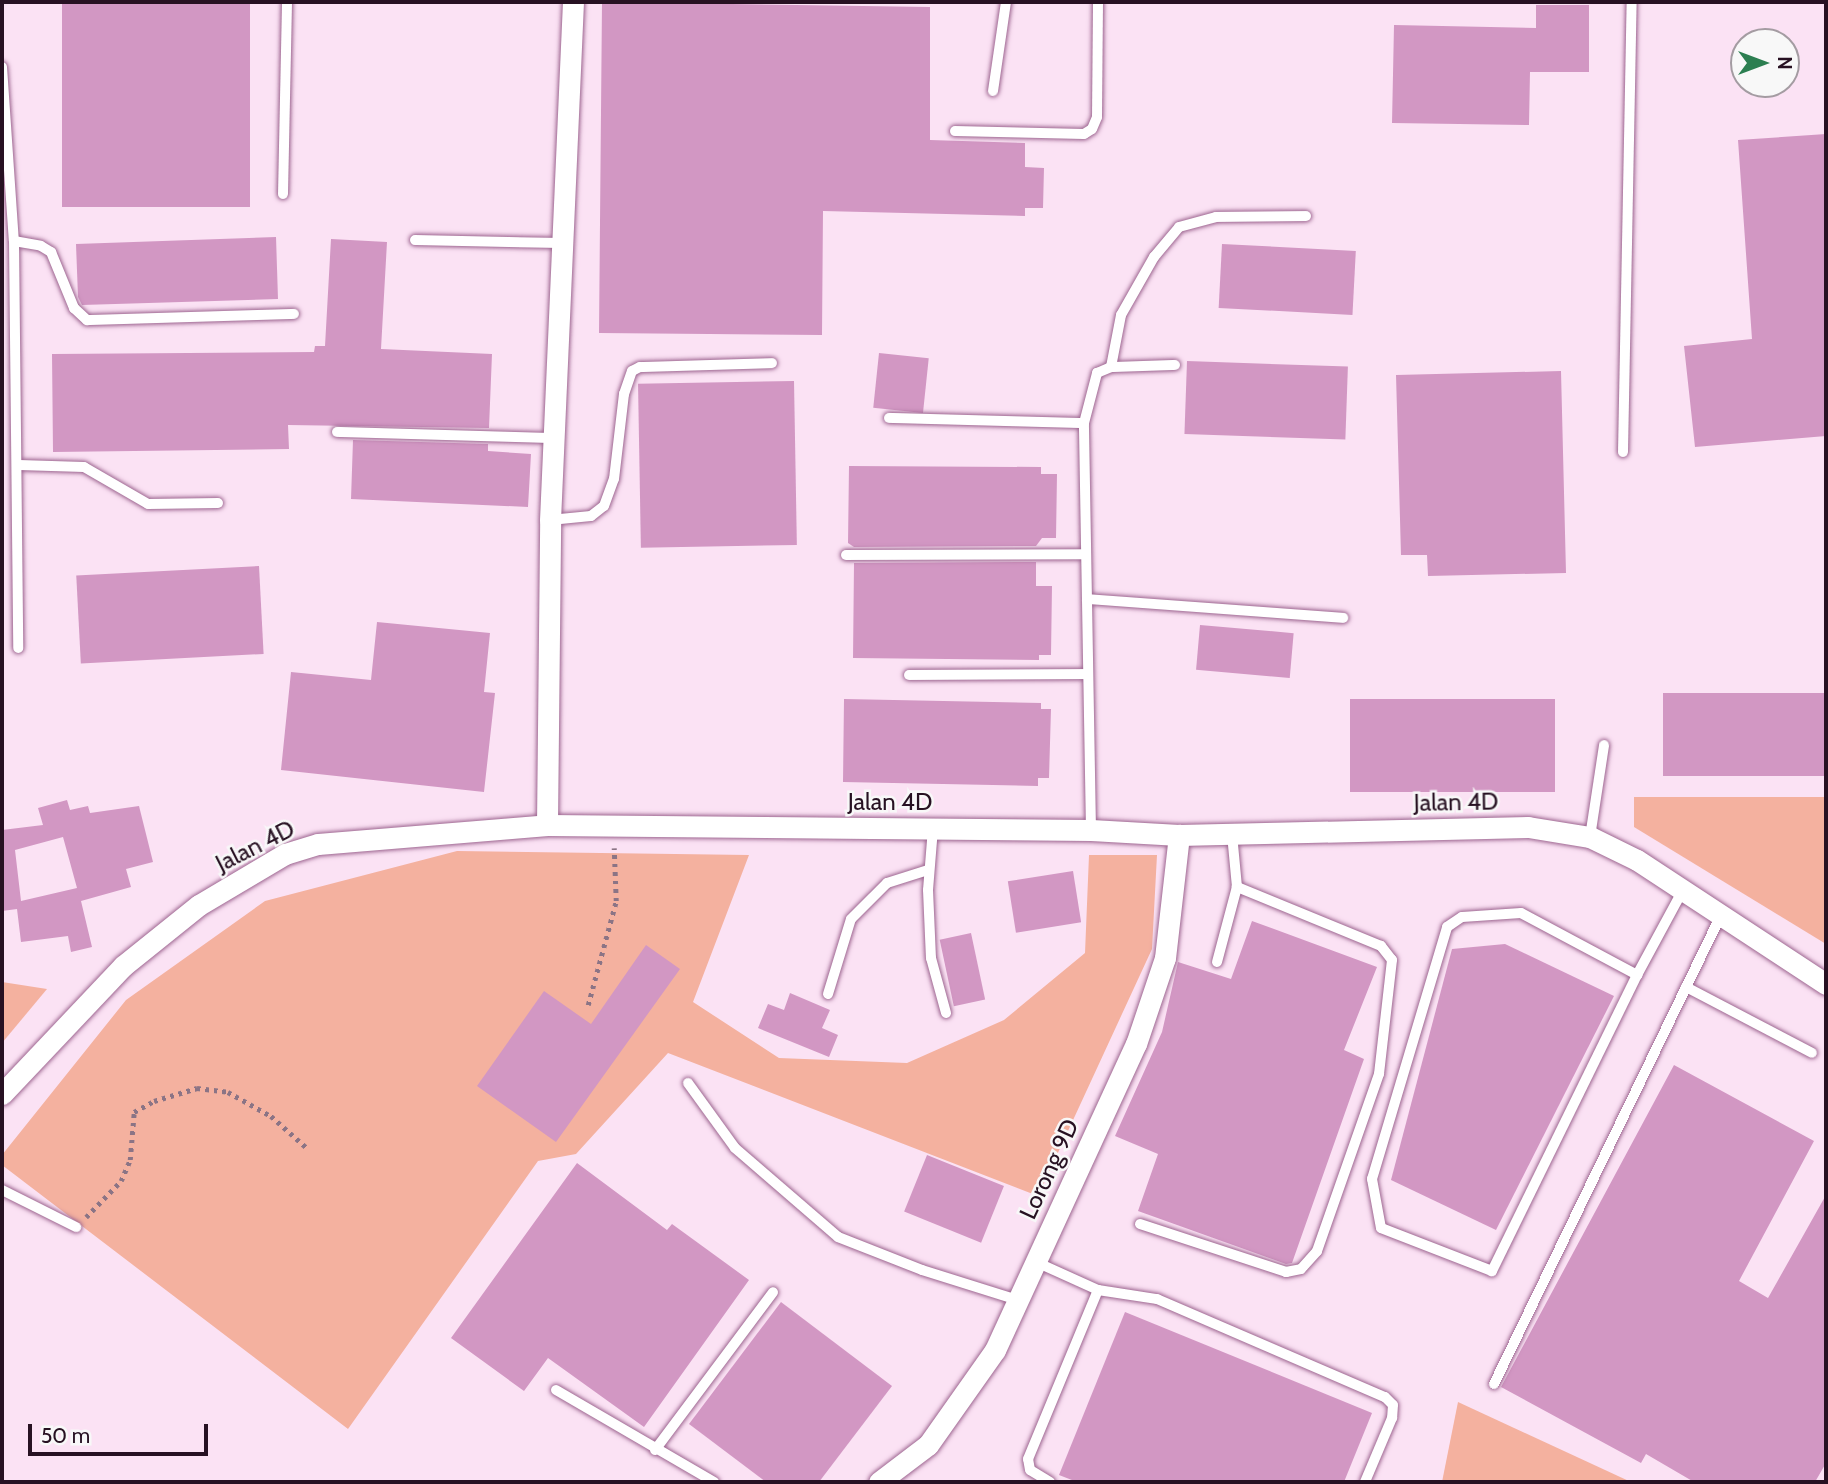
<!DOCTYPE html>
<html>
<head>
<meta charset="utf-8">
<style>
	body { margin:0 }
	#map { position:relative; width:1828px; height:1484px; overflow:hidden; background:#fbe2f4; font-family:Cabin,sans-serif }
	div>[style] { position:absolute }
	.green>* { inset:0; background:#f4b19f }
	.building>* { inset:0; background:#d297c3; transform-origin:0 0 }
	.path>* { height:4.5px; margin-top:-2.25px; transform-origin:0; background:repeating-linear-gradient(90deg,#8b7485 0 3.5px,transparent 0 8.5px) }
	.roads { filter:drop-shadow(0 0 2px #9d6590) drop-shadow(0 0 2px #9d6590) }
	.lane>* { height:10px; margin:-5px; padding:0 5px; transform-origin:5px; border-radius:5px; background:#fff }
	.street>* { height:21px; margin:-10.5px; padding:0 10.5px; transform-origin:10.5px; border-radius:10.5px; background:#fff }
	span { translate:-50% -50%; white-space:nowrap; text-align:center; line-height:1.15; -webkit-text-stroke:5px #f8f8f8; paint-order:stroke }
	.street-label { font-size:24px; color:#271122 }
	.frame { position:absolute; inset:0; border:4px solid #271122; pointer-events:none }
	.north { position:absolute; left:1730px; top:28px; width:70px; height:70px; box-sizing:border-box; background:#f8f8f8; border:2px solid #a49ca2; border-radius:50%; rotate:90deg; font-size:19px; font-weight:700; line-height:28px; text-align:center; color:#271122 }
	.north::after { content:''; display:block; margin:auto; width:24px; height:32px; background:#2c7f51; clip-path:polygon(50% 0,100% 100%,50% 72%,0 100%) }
	.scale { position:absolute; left:28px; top:1424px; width:180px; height:32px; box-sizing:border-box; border:4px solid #271122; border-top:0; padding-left:9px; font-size:21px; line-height:24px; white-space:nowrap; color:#271122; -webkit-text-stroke:5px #f8f8f8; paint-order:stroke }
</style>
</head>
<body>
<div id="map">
	<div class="green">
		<div style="clip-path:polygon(1634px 797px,1826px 797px,1826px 944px,1634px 827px)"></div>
		<div style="clip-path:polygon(457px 851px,749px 855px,693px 1002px,779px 1058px,907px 1063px,1004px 1020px,1085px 953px,1089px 855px,1157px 855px,1152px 949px,1038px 1196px,668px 1053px,576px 1154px,538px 1161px,348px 1429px,2px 1165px,2px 1155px,126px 1000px,265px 901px)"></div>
		<div style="clip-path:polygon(2px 982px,47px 989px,2px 1043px)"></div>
		<div style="clip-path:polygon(1458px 1402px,1631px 1482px,1442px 1482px)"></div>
	</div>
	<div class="building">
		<div style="left:62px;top:2px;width:188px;height:205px"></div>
		<div style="clip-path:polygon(602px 2px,930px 7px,930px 140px,1025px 143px,1025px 167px,1044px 168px,1043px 208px,1025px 208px,1025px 216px,823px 211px,822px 335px,599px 333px)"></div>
		<div style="clip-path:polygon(1536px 5px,1589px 5px,1589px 72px,1530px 72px,1529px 125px,1392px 123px,1394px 25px,1536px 28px)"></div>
		<div style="clip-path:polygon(1826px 134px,1826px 436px,1695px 447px,1684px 346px,1752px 339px,1738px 140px)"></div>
		<div style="clip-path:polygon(276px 237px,278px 299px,82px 305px,78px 297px,76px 244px)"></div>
		<div style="clip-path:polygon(331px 239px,387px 242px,381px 349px,492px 354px,489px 428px,288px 425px,289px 449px,53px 452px,52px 354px,314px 352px,315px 346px,325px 346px)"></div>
		<div style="left:1222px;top:244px;width:134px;height:64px;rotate:3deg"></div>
		<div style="left:879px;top:353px;width:50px;height:55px;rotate:6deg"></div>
		<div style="left:1187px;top:361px;width:161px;height:73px;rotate:2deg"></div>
		<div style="clip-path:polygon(1561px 371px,1566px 573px,1428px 576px,1427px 555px,1401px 555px,1396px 375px)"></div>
		<div style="left:794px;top:381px;width:164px;height:156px;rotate:89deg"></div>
		<div style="clip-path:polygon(353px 440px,488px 444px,488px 451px,531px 454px,528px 507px,351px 499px)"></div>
		<div style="clip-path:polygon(849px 466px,1041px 467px,1041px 474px,1057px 474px,1056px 538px,1042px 538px,1036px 546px,854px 547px,848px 543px)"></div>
		<div style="clip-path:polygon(1036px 562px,1036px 586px,1052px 586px,1051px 655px,1039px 655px,1039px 660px,853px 658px,854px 563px)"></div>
		<div style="left:259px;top:566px;width:88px;height:183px;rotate:87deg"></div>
		<div style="clip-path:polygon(377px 622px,490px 633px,484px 692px,495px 693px,484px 792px,281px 770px,291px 672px,371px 680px)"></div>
		<div style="left:1200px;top:625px;width:94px;height:45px;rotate:5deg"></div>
		<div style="left:1826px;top:693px;width:83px;height:163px;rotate:90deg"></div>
		<div style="clip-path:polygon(844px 699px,1041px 703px,1041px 709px,1051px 709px,1049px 778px,1038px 778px,1038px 786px,843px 782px)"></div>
		<div style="left:1350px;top:699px;width:205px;height:93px"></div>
		<div style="clip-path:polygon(evenodd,67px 800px,70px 810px,88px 806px,90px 813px,139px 806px,153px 862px,126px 869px,131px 887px,81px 901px,92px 947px,71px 952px,68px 936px,21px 942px,17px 909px,2px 911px,2px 830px,43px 825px,38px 808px,67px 800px,63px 837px,77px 888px,21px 901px,15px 850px,63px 837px)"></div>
		<div style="left:1073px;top:871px;width:52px;height:66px;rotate:81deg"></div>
		<div style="clip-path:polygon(1252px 921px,1377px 967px,1344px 1050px,1364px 1059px,1292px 1263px,1286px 1264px,1138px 1211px,1158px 1154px,1115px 1136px,1162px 1032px,1178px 962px,1231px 979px)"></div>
		<div style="left:971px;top:933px;width:68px;height:32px;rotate:78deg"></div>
		<div style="clip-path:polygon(1505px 944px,1614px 996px,1496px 1230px,1391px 1180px,1452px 949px)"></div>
		<div style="clip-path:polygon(646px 945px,680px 969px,556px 1142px,477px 1086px,544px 991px,591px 1024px)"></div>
		<div style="clip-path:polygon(790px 993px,830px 1010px,822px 1028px,838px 1035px,829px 1057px,758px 1028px,768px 1004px,784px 1010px)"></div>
		<div style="clip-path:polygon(1674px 1065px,1814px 1141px,1739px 1281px,1768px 1298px,1826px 1195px,1826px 1463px,1815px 1482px,1694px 1482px,1646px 1454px,1641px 1463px,1501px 1387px)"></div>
		<div style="left:927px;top:1155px;width:83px;height:61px;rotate:22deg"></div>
		<div style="clip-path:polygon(577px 1163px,667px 1230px,672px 1224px,749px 1280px,644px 1427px,548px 1358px,524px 1391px,451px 1338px)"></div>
		<div style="clip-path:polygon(781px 1302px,892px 1386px,819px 1482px,766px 1482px,689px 1424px)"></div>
		<div style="clip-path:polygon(1125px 1312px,1372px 1413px,1344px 1482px,1077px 1482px,1059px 1475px)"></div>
	</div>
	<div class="path">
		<div style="left:588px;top:1005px;width:108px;rotate:-74.9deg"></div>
		<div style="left:616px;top:901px;width:53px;rotate:-92.2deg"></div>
		<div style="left:86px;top:1217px;width:50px;rotate:-45.8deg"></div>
		<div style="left:121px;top:1181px;width:23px;rotate:-67deg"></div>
		<div style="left:130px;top:1160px;width:48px;rotate:-85.2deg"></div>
		<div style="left:134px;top:1112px;width:23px;rotate:-29deg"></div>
		<div style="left:154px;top:1101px;width:45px;rotate:-16.8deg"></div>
		<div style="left:197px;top:1088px;width:31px;rotate:7deg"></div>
		<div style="left:228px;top:1092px;width:49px;rotate:29.2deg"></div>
		<div style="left:271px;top:1116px;width:50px;rotate:41.7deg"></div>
	</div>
	<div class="roads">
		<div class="lane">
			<div style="left:2px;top:67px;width:174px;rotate:86.1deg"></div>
			<div style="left:14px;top:241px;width:407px;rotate:89.4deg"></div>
			<div style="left:993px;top:91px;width:90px;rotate:-81.7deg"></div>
			<div style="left:955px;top:131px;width:129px;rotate:1.3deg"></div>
			<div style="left:1084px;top:134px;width:9px;rotate:-32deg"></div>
			<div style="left:1092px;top:129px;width:13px;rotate:-67deg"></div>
			<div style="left:1097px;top:117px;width:115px;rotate:-89.5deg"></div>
			<div style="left:283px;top:194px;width:192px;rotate:-88.8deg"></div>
			<div style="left:415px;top:240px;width:147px;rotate:1.2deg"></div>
			<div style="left:14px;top:241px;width:27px;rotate:10deg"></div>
			<div style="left:41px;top:246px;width:12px;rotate:31deg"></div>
			<div style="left:51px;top:252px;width:61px;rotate:67.7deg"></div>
			<div style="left:74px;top:308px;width:18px;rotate:43deg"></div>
			<div style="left:87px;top:320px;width:207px;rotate:-1.7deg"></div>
			<div style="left:1111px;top:367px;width:53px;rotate:-79.1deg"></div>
			<div style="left:1121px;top:315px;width:67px;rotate:-60.4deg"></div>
			<div style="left:1154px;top:257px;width:39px;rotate:-50deg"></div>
			<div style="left:1179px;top:227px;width:38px;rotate:-15deg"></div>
			<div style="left:1216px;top:217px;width:90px;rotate:-0.6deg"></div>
			<div style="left:889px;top:418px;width:195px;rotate:1.5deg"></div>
			<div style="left:337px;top:432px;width:217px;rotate:1.6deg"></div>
			<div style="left:1623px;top:452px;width:450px;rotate:-88.9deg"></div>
			<div style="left:19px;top:465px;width:65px;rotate:1.8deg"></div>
			<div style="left:84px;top:467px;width:74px;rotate:30deg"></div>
			<div style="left:148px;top:504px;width:70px;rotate:-0.8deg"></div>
			<div style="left:550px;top:520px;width:41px;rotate:-5.6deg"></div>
			<div style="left:591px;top:516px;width:16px;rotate:-38deg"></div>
			<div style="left:604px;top:506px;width:29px;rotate:-70deg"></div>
			<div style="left:614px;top:479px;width:86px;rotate:-83.3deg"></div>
			<div style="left:624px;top:394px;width:24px;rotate:-71deg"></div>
			<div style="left:632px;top:371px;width:9px;rotate:-27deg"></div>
			<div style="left:640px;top:367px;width:132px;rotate:-1.7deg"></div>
			<div style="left:846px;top:555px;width:240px;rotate:-0.2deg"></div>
			<div style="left:1087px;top:599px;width:257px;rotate:4.2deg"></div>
			<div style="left:909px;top:675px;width:179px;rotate:-0.3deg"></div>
			<div style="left:933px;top:828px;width:62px;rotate:94.6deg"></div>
			<div style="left:928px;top:890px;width:68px;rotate:87.5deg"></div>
			<div style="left:931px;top:958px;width:57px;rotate:74.7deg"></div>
			<div style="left:1091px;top:830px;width:407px;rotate:-91deg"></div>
			<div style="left:1084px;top:423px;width:52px;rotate:-75.4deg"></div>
			<div style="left:1097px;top:373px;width:15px;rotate:-23deg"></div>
			<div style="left:1111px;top:367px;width:64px;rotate:-1.8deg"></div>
			<div style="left:1590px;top:837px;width:93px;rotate:-81.3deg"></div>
			<div style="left:1217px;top:962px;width:78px;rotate:-75.1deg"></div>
			<div style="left:1237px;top:887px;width:53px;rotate:-95.4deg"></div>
			<div style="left:1637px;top:975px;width:330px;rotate:116.1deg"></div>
			<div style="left:1492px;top:1271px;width:119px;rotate:-158.8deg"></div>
			<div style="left:1381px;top:1228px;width:50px;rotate:-100.4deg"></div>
			<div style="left:1372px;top:1179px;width:263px;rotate:-73.4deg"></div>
			<div style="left:1447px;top:927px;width:18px;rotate:-34deg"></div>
			<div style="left:1462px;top:917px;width:59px;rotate:-3.9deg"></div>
			<div style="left:1521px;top:913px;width:132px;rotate:28.1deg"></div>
			<div style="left:1637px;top:975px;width:97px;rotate:-61.6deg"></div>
			<div style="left:1686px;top:987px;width:142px;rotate:27.6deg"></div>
			<div style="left:828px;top:994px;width:78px;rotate:-73deg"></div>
			<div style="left:851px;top:919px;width:51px;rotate:-45deg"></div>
			<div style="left:887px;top:883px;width:43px;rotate:-17.6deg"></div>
			<div style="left:688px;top:1083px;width:80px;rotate:54.1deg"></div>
			<div style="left:735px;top:1148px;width:136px;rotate:40.8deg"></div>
			<div style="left:838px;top:1237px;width:90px;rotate:21.4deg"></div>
			<div style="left:922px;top:1270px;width:101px;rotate:17.4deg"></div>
			<div style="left:2px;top:1190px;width:83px;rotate:26.6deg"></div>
			<div style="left:1140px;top:1224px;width:154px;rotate:18.2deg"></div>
			<div style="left:1286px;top:1272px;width:15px;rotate:-11deg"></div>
			<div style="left:1301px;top:1269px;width:24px;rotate:-48deg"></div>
			<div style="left:1317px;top:1251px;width:188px;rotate:-70.7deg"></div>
			<div style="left:1379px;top:1074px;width:115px;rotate:-83.5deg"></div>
			<div style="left:1392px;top:960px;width:18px;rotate:-128deg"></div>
			<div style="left:1381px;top:946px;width:156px;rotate:-157.7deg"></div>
			<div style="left:1036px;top:1262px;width:68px;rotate:24.3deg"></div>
			<div style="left:1098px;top:1290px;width:60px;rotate:8.7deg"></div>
			<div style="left:1157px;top:1299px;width:248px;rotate:23.3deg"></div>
			<div style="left:1385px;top:1397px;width:11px;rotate:45deg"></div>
			<div style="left:1393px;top:1405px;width:13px;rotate:94deg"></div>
			<div style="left:1392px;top:1418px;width:69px;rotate:112.9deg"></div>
			<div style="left:1494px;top:1384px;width:521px;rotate:-64.17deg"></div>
			<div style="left:556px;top:1390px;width:183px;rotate:30.2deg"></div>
			<div style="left:655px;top:1450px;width:197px;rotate:-53.2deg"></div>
			<div style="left:1050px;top:1482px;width:23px;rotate:-149deg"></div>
			<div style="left:1030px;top:1470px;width:11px;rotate:-100deg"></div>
			<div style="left:1028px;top:1459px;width:183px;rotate:-67.5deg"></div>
		</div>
		<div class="street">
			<div style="left:547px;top:825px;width:305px;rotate:-89.4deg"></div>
			<div style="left:550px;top:520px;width:519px;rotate:-87.46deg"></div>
			<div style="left:2px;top:1094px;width:176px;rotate:-46.6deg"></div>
			<div style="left:123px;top:966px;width:97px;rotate:-38.8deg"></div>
			<div style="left:199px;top:905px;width:100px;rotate:-30.7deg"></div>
			<div style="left:285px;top:854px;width:34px;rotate:-17deg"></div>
			<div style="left:318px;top:844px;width:230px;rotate:-4.7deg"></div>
			<div style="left:547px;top:825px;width:544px;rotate:0.53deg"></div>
			<div style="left:1091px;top:830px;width:88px;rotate:3.3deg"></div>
			<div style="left:1179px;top:835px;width:349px;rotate:-1.3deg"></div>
			<div style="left:1528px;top:827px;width:63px;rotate:9.2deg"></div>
			<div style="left:1590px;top:837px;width:52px;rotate:26.1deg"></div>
			<div style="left:1637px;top:860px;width:226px;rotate:33.3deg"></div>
			<div style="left:879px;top:1482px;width:61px;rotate:-37.1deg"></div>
			<div style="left:928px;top:1445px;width:116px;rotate:-54.8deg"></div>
			<div style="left:995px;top:1350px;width:337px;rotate:-65.3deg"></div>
			<div style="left:1136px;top:1044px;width:91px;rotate:-71.4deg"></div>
			<div style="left:1165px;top:958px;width:124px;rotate:-83.5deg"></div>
		</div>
	</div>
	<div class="street-label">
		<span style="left:890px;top:802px">Jalan 4D</span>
		<span style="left:1456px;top:802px;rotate:-1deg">Jalan 4D</span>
		<span style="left:255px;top:846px;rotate:-27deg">Jalan 4D</span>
		<span style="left:1049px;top:1169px;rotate:-65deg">Lorong 9D</span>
	</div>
	<div class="frame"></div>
	<div class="north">N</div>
	<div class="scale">50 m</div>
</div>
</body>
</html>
